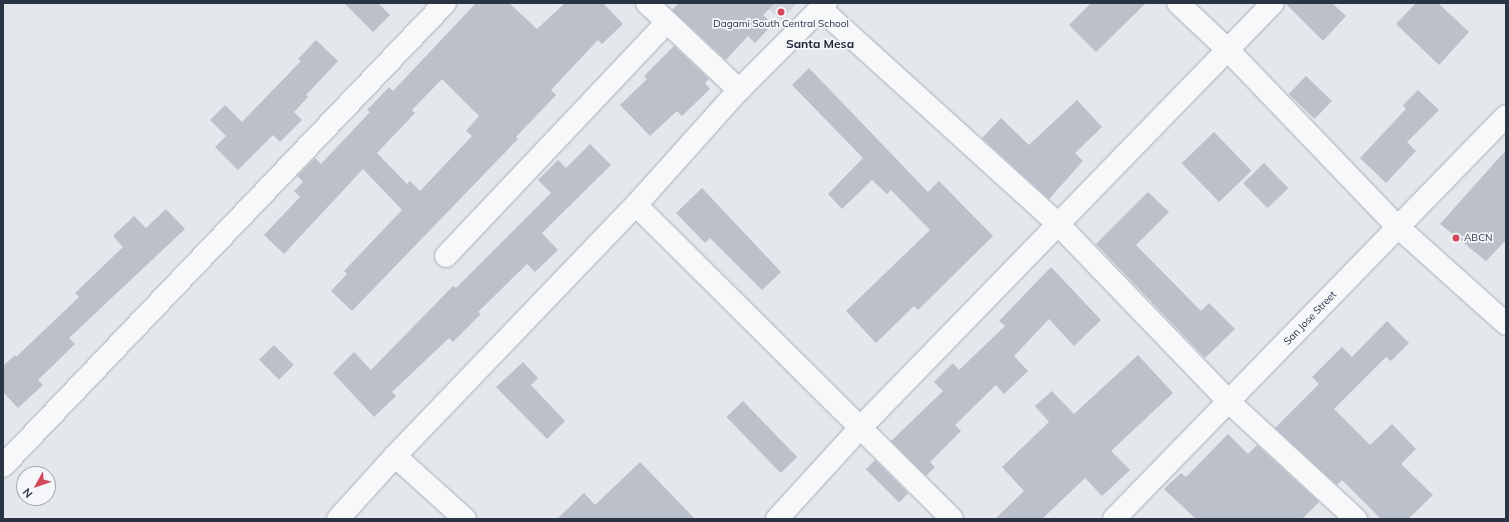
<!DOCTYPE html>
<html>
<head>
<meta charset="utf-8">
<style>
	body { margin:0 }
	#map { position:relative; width:1509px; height:522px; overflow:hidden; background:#e4e7ec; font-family:Mulish,sans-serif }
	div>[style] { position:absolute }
	.built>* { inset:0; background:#d2d6de }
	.building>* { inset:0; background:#bbc0ca; transform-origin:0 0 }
	.roads { filter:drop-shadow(0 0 1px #a9aeb7) drop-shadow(0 0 1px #a9aeb7) }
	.minor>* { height:22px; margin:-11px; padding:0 11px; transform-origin:11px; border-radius:11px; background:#f7f8fa }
	.tertiary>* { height:22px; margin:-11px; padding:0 11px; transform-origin:11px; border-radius:11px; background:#f7f8fa }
	.dots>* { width:11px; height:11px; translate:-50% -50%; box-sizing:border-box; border:2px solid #f4f6f9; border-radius:50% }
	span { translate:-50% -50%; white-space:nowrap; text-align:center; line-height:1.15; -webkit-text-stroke:3.5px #f4f6f9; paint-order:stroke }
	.poi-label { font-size:10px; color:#2b3445 }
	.left { translate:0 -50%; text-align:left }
	.street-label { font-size:10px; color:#2b3445 }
	.quarter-label { font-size:12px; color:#1d2536; font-weight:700 }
	.frame { position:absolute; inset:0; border:4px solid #2b3445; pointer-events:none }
	.north { position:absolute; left:16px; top:466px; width:40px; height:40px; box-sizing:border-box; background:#f4f6f9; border:1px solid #a4a8b1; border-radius:50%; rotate:230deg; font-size:11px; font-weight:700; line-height:16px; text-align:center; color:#2b3445 }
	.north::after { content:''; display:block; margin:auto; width:14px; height:18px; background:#d1495b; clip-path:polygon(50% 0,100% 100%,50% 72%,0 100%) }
</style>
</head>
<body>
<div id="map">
	<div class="built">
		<div style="clip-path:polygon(763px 3px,797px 3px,781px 20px)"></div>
	</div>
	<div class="building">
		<div style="clip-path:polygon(344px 3px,378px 3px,390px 15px,373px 32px)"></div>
		<div style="clip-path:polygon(evenodd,476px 3px,509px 3px,537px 29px,565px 3px,603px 3px,623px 24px,602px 44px,598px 40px,551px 90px,556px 95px,516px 137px,518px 139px,352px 311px,331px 291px,347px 274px,344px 271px,402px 210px,363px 169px,284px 254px,264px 235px,300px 197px,294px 191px,303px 182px,297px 176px,315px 158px,321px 164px,370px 112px,367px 110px,389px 87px,393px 91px,476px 3px,442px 79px,479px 116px,466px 131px,472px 136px,420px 191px,410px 181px,407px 184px,377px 153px,415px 113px,412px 110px,442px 79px)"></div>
		<div style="clip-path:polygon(679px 3px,775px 3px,763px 15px,773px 24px,755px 43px,748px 36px,726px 60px,672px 10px)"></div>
		<div style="clip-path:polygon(1091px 3px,1146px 3px,1096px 52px,1069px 25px)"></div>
		<div style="clip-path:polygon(1285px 3px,1332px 3px,1346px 16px,1323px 41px)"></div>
		<div style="clip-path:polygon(1416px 3px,1438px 3px,1469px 32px,1439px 65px,1396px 24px)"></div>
		<div style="clip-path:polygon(316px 40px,338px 61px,306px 95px,308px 97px,294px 112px,302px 120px,280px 142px,273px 135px,238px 170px,215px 147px,226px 136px,210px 120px,225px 105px,242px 122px,301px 61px,298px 59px)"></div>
		<div style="clip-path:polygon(674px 46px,709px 79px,705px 83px,710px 89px,682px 116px,677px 111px,650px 136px,620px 105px,647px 79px,644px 76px)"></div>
		<div style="clip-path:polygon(809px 68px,928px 192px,939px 181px,993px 236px,918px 310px,914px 306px,876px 343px,846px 311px,930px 230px,891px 190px,887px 194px,872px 180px,842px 209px,828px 194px,863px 158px,792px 85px)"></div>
		<div style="left:1306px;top:76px;width:36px;height:25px;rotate:44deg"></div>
		<div style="clip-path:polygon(1418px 90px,1439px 110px,1407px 142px,1416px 151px,1386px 183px,1360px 158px,1406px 109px,1403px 105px)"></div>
		<div style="clip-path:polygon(1077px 100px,1102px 127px,1075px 153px,1083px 161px,1049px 199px,982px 138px,1001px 118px,1029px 145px)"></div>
		<div style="left:1214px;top:132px;width:54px;height:45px;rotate:46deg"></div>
		<div style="clip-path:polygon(590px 144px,611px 165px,542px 233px,558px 250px,535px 272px,527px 264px,478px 312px,481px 314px,453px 342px,449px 338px,392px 392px,396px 396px,374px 417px,333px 373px,354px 352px,371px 370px,453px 286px,456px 288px,551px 193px,538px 180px,558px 160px,566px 168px)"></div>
		<div style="clip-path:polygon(1506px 150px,1506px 240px,1486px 261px,1440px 224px)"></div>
		<div style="left:1264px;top:163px;width:35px;height:29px;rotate:46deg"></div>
		<div style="clip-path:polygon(702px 188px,781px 272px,762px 290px,710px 238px,705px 243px,676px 213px)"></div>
		<div style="clip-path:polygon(1148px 192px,1169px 212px,1136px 245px,1201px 311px,1209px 303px,1235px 329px,1205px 358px,1096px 244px)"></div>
		<div style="clip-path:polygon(166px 209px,185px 229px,69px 338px,75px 344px,38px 380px,43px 385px,18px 408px,3px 392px,3px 366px,15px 355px,16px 357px,79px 297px,75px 293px,123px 247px,113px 236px,134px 216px,146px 228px)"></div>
		<div style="clip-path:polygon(1051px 267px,1101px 320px,1074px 346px,1049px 319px,1014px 356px,1028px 371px,1004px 394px,996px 385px,955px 425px,961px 431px,930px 462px,935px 467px,926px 476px,891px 441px,943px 391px,934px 382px,953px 363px,959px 370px,1005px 326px,999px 321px)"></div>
		<div style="clip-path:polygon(1387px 321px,1409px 343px,1391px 361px,1386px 357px,1334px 409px,1370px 445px,1392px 424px,1416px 449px,1401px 464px,1433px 495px,1408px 519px,1381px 519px,1342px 480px,1337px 485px,1275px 428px,1319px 384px,1312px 377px,1342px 347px,1352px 357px)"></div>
		<div style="left:274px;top:345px;width:28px;height:21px;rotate:45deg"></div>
		<div style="clip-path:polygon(1138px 355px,1173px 393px,1111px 451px,1130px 470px,1102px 496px,1085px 478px,1042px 519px,995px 519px,1024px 491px,1002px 467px,1049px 422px,1035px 406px,1052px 391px,1074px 414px)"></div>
		<div style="clip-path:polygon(523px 362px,538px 378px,531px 385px,565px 421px,547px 439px,496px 387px)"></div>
		<div style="left:743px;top:401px;width:78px;height:23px;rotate:46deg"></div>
		<div style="clip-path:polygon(1228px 434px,1248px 454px,1257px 445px,1319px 502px,1302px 519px,1196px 519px,1164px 489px,1181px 473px,1186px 477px)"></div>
		<div style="left:875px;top:460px;width:47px;height:13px;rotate:45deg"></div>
		<div style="clip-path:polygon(640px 462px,695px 519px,557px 519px,584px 493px,595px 505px)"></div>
	</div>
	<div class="roads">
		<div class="minor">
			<div style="left:647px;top:3px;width:127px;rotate:43.4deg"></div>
			<div style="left:1178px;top:3px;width:70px;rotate:43.3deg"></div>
			<div style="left:1229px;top:51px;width:244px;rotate:46.2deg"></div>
			<div style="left:1398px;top:227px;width:145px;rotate:41.9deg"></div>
			<div style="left:821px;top:9px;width:320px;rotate:42.2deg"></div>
			<div style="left:1058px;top:224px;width:247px;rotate:46.1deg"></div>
			<div style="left:1229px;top:402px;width:173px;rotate:42.7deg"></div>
			<div style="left:636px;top:205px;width:445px;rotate:44.8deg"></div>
			<div style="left:446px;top:256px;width:322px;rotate:-46.6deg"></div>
			<div style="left:395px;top:456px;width:94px;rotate:42deg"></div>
			<div style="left:3px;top:466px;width:640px;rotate:-46.33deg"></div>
			<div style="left:338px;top:519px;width:85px;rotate:-47.9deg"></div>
			<div style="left:395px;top:456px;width:348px;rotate:-46.2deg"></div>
			<div style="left:636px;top:205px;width:154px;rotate:-48.2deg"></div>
			<div style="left:739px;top:90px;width:123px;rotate:-45deg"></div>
			<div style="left:777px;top:519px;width:125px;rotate:-47.6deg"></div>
			<div style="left:861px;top:427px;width:591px;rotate:-45.82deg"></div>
		</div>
		<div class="tertiary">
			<div style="left:1114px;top:519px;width:562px;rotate:-45.79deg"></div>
		</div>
	</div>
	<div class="dots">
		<div style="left:781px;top:12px;background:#d1495b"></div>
		<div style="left:1456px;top:238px;background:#d1495b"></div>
	</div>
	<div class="poi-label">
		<span style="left:781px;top:24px">Dagami South Central School</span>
		<span class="left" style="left:1464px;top:238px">ABCN</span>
	</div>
	<div class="street-label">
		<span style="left:1310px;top:318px;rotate:-46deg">San Jose Street</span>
	</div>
	<div class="quarter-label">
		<span style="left:820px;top:44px">Santa Mesa</span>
	</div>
	<div class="frame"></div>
	<div class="north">N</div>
</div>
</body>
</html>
